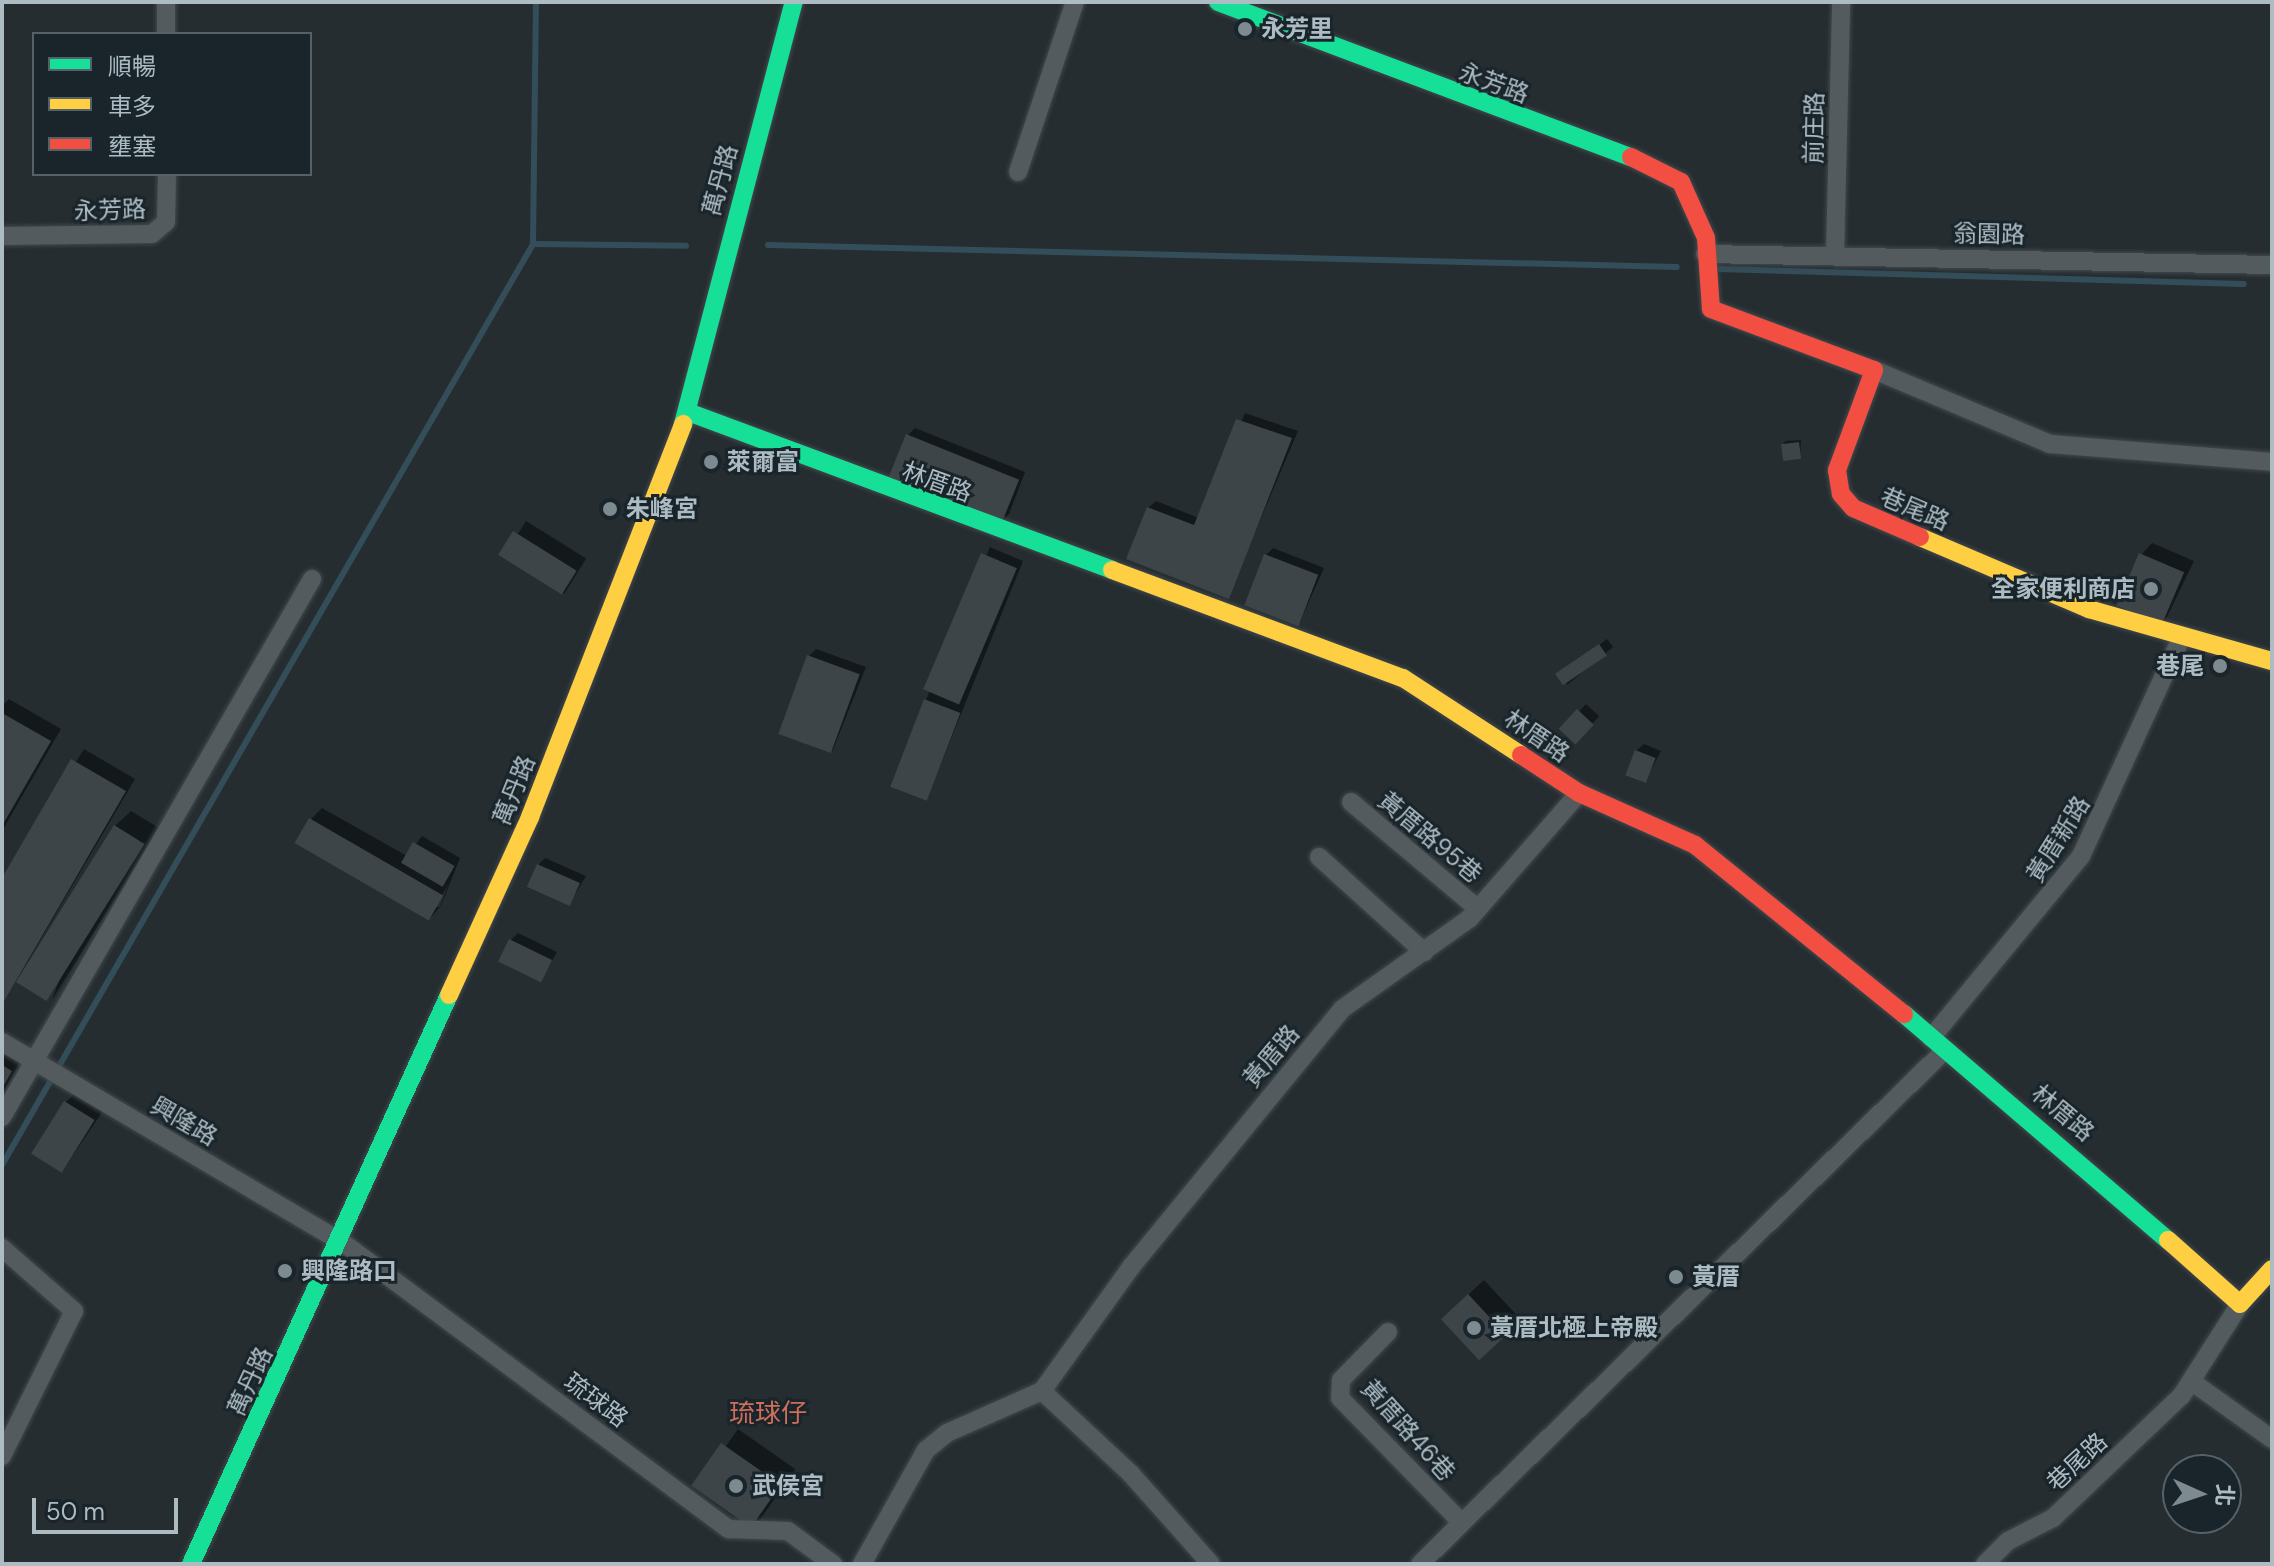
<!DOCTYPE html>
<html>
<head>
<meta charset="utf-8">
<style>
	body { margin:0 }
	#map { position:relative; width:2274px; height:1566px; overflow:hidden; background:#252d31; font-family:"DM Sans","Noto Sans TC",sans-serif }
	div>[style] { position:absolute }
	.shadow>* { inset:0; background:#0007; transform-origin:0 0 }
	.stream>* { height:6px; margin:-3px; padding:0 3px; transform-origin:3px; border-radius:3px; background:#334e59 }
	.building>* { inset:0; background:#3e4549; transform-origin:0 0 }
	.roads { filter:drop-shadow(0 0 2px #42494c) drop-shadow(0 0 2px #42494c) }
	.street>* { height:18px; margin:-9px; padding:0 9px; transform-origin:9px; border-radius:9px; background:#545b5f }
	.fast>* { height:18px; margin:-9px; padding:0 9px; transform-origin:9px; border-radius:9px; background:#16e098 }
	.slow>* { height:18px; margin:-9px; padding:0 9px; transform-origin:9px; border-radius:9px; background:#ffcf43 }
	.jam>* { height:18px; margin:-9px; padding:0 9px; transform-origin:9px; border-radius:9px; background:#f24e42 }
	.dots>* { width:22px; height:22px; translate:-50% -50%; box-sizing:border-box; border:4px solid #19252b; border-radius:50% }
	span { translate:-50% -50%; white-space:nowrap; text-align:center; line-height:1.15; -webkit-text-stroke:6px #19252b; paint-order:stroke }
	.poi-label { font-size:24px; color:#adbcc3; font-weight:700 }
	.left { translate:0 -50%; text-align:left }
	.right { translate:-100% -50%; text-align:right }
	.street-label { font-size:24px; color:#adbcc3 }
	.neighbourhood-label { font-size:26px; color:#d06e5c }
	.frame { position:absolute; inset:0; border:4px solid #adbcc3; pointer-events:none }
	.legend { position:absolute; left:32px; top:32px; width:280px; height:144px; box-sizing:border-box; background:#19252b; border:2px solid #546168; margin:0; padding:10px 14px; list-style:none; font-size:24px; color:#adbcc3 }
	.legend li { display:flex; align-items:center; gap:16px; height:40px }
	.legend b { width:40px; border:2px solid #546168 }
	.north { position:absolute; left:2162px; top:1454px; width:80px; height:80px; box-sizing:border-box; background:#19252b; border:2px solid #546168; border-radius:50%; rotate:93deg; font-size:22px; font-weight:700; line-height:32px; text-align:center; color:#adbcc3 }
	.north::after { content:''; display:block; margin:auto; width:28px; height:36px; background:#7d8a90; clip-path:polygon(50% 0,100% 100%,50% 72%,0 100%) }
	.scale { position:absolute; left:32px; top:1498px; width:146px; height:36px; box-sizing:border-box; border:4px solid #adbcc3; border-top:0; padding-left:10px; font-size:24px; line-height:28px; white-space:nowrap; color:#adbcc3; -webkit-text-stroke:6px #19252b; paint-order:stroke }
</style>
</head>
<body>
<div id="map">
	<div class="shadow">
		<div style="clip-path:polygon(1245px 413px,1298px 431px,1228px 596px,1148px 508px,1156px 501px,1199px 518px)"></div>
		<div style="clip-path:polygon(915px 428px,1025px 472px,1009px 514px,1002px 521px,908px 435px)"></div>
		<div style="clip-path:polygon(1801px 440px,1800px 457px,1783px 444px,1786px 441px)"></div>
		<div style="left:526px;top:521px;width:71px;height:41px;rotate:32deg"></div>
		<div style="clip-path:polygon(2152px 543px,2194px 561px,2164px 623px,2141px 555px)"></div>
		<div style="clip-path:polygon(990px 547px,1023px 561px,927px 798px,926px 700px)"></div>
		<div style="clip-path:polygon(1273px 548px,1324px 568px,1299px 624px,1266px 555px)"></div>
		<div style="clip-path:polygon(1607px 639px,1613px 647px,1567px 685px,1567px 670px)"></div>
		<div style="clip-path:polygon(816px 649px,866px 667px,832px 752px,809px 656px)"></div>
		<div style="clip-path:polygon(9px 699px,61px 729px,2px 831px,2px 706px)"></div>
		<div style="left:1586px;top:704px;width:18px;height:35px;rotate:43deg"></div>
		<div style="clip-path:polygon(1644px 744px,1661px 751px,1645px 781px,1636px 751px)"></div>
		<div style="clip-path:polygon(84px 749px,135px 779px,2px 1005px,2px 882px)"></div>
		<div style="clip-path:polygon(evenodd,322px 808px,407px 856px,422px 836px,460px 858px,441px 906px,430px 918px,311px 819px,322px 808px,448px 885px,440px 907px,435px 907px,448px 885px)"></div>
		<div style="clip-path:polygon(131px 811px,159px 828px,52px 1000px,115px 826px)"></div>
		<div style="clip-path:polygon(545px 858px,586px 876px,570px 903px,538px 865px)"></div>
		<div style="clip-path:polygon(518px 933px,557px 952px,541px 980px,511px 940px)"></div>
		<div style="clip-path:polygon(2px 1048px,22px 1059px,2px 1094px)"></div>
		<div style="clip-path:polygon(77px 1091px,105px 1108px,63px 1170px,66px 1102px)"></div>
		<div style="left:1484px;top:1280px;width:52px;height:57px;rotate:47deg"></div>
		<div style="left:738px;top:1429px;width:70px;height:72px;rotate:35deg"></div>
	</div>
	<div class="stream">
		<div style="left:533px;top:244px;width:153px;rotate:0.7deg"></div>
		<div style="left:768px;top:245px;width:909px;rotate:1.39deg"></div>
		<div style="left:1719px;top:269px;width:525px;rotate:1.64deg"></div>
		<div style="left:2px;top:1165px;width:1063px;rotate:-60.03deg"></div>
		<div style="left:533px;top:244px;width:242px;rotate:-89.3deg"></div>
	</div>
	<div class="building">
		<div style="clip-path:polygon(1236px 419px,1292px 438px,1229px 599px,1126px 559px,1147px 507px,1194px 525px)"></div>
		<div style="left:906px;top:434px;width:122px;height:48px;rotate:22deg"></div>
		<div style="left:1799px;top:442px;width:17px;height:18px;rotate:83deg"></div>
		<div style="left:513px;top:531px;width:75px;height:28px;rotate:32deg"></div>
		<div style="left:981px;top:553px;width:39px;height:148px;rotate:23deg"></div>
		<div style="left:2139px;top:553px;width:49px;height:57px;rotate:23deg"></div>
		<div style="left:1264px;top:554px;width:58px;height:55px;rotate:21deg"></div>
		<div style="left:1599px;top:644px;width:14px;height:53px;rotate:56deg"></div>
		<div style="left:807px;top:655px;width:56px;height:84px;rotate:20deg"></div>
		<div style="left:924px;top:699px;width:39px;height:94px;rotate:21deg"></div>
		<div style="left:1577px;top:709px;width:23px;height:27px;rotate:43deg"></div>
		<div style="clip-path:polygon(2px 713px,51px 741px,2px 826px)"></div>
		<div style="left:1635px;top:750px;width:22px;height:27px;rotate:21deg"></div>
		<div style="clip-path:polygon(71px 759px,126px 791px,2px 1005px,2px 878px)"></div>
		<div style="left:309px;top:818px;width:155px;height:29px;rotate:30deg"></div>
		<div style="left:114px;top:825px;width:36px;height:185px;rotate:32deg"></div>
		<div style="left:413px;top:842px;width:48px;height:24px;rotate:30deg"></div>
		<div style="left:537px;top:864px;width:47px;height:25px;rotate:24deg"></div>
		<div style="left:509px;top:939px;width:48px;height:25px;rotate:26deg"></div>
		<div style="clip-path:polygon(2px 1065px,12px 1071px,2px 1089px)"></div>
		<div style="left:64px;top:1101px;width:36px;height:62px;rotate:32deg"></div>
		<div style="left:1468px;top:1294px;width:56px;height:37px;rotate:47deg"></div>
		<div style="left:721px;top:1443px;width:73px;height:52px;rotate:35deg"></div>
	</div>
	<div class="roads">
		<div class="street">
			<div style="left:166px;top:2px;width:32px;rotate:90deg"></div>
			<div style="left:1018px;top:172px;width:179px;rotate:-71.5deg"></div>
			<div style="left:2px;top:236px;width:150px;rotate:-0.8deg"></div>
			<div style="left:152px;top:234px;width:18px;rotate:-41deg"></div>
			<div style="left:166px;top:222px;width:48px;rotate:-88.8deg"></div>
			<div style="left:1705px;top:254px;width:567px;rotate:1.11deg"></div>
			<div style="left:1835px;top:255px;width:253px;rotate:-88.6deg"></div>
			<div style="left:1874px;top:370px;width:191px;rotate:22.8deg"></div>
			<div style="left:2050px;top:444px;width:223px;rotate:4.6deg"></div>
			<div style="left:1351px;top:802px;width:166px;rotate:40.1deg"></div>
			<div style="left:1319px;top:857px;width:142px;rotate:42.1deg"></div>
			<div style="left:1931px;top:1038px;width:236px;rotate:-50.5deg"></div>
			<div style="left:2081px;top:856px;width:239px;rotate:-65.3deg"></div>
			<div style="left:2px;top:1042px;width:394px;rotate:30.5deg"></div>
			<div style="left:342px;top:1242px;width:482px;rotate:36.6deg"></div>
			<div style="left:729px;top:1529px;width:59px;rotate:1.9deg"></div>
			<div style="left:788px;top:1531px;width:56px;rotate:36.3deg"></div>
			<div style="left:2px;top:1117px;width:621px;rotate:-60.05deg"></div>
			<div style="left:2px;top:1248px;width:96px;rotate:41.2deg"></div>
			<div style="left:74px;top:1311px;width:162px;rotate:116.4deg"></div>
			<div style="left:1388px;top:1332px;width:67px;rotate:134.4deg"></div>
			<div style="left:1341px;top:1380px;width:18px;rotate:93deg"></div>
			<div style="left:1340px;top:1398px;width:173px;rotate:45.7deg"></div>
			<div style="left:2191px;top:1381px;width:100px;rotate:35.6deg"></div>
			<div style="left:1042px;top:1391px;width:153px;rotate:-54.3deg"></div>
			<div style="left:1131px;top:1267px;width:333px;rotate:-50.7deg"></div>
			<div style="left:1342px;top:1009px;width:157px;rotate:-35.4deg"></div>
			<div style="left:1470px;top:918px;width:166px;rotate:-48.9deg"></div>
			<div style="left:1042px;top:1391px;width:122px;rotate:43deg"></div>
			<div style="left:1131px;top:1474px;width:120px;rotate:48.4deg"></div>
			<div style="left:862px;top:1564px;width:131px;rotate:-60.7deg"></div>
			<div style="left:926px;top:1450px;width:27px;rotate:-39deg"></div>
			<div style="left:947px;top:1433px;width:104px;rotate:-23.9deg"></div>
			<div style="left:1420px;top:1564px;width:735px;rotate:-44.39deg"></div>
			<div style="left:1985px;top:1564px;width:33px;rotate:-45deg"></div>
			<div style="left:2008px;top:1541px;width:51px;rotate:-27.1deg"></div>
			<div style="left:2053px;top:1518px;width:178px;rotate:-43.6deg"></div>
			<div style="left:2182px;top:1395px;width:108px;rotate:-57.5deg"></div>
		</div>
		<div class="fast">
			<div style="left:1218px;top:2px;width:441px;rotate:20.6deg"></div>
			<div style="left:688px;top:412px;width:452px;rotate:20.4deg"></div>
			<div style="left:683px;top:424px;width:436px;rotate:-75.3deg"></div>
			<div style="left:1904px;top:1014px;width:348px;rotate:40.6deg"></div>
			<div style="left:191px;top:1564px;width:625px;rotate:-65.61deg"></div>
		</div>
		<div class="slow">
			<div style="left:1920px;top:537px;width:184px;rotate:23.1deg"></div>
			<div style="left:2089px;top:609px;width:190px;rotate:15.9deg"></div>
			<div style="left:1112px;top:570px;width:310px;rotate:20.4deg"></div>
			<div style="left:1403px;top:678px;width:141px;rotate:33.1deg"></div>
			<div style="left:449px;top:995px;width:196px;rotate:-65.5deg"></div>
			<div style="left:530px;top:817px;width:422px;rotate:-68.7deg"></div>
			<div style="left:2168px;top:1240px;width:96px;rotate:41.6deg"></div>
			<div style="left:2240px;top:1304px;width:47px;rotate:-47.6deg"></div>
		</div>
		<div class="jam">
			<div style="left:1631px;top:157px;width:56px;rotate:26.6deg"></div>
			<div style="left:1681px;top:182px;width:61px;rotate:65.9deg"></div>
			<div style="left:1706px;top:238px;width:71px;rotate:86deg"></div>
			<div style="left:1711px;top:309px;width:174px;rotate:20.5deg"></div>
			<div style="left:1874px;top:370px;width:107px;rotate:110.3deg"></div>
			<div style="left:1837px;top:470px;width:24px;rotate:81deg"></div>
			<div style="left:1841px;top:494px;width:18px;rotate:49deg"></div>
			<div style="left:1853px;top:508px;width:73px;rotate:23.4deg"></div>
			<div style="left:1521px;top:755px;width:69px;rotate:33.2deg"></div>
			<div style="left:1579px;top:793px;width:127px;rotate:24.1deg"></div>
			<div style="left:1695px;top:845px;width:269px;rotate:39deg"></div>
		</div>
	</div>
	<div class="dots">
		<div style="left:1245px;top:29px;background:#7d8a90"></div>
		<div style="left:711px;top:462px;background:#7d8a90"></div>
		<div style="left:610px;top:509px;background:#7d8a90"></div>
		<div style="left:2151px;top:589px;background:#7d8a90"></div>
		<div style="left:2220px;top:666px;background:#7d8a90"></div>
		<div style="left:285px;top:1271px;background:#7d8a90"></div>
		<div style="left:1676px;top:1277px;background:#7d8a90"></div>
		<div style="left:1474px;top:1328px;background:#7d8a90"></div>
		<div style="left:736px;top:1486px;background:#7d8a90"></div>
	</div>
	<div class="poi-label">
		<span class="left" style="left:1261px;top:29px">永芳里</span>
		<span class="left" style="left:727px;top:462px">萊爾富</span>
		<span class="left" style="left:626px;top:509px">朱峰宮</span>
		<span class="right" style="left:2135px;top:589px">全家便利商店</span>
		<span class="right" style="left:2204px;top:666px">巷尾</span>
		<span class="left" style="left:301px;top:1271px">興隆路口</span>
		<span class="left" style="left:1692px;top:1277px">黃厝</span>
		<span class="left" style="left:1490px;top:1328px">黃厝北極上帝殿</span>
		<span class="left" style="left:752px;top:1486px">武侯宮</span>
	</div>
	<div class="street-label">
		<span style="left:1494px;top:83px;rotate:20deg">永芳路</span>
		<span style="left:1814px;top:128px;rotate:-89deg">前庄路</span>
		<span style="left:720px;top:180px;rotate:-75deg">萬丹路</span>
		<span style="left:110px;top:210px;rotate:-2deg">永芳路</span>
		<span style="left:1989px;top:234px;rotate:1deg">翁園路</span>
		<span style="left:937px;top:482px;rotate:20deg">林厝路</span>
		<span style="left:1915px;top:509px;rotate:23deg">巷尾路</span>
		<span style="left:1537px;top:736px;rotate:34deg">林厝路</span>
		<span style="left:514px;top:790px;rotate:-68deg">萬丹路</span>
		<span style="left:1430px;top:837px;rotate:40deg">黃厝路95巷</span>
		<span style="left:2058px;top:839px;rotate:-58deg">黃厝新路</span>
		<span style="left:1271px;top:1056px;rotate:-50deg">黃厝路</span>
		<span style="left:2063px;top:1113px;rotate:40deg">林厝路</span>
		<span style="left:184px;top:1121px;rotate:30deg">興隆路</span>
		<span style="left:250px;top:1381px;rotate:-65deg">萬丹路</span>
		<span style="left:596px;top:1400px;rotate:37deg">琉球路</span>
		<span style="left:1408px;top:1430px;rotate:48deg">黃厝路46巷</span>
		<span style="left:2077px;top:1462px;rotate:-43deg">巷尾路</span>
	</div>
	<div class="neighbourhood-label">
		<span style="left:768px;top:1414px">琉球仔</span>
	</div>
	<div class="frame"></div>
	<ul class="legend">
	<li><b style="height:10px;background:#16e098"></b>順暢</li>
	<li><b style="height:10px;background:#ffcf43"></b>車多</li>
	<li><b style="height:10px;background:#f24e42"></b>壅塞</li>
	</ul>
	<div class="north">北</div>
	<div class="scale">50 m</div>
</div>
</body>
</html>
